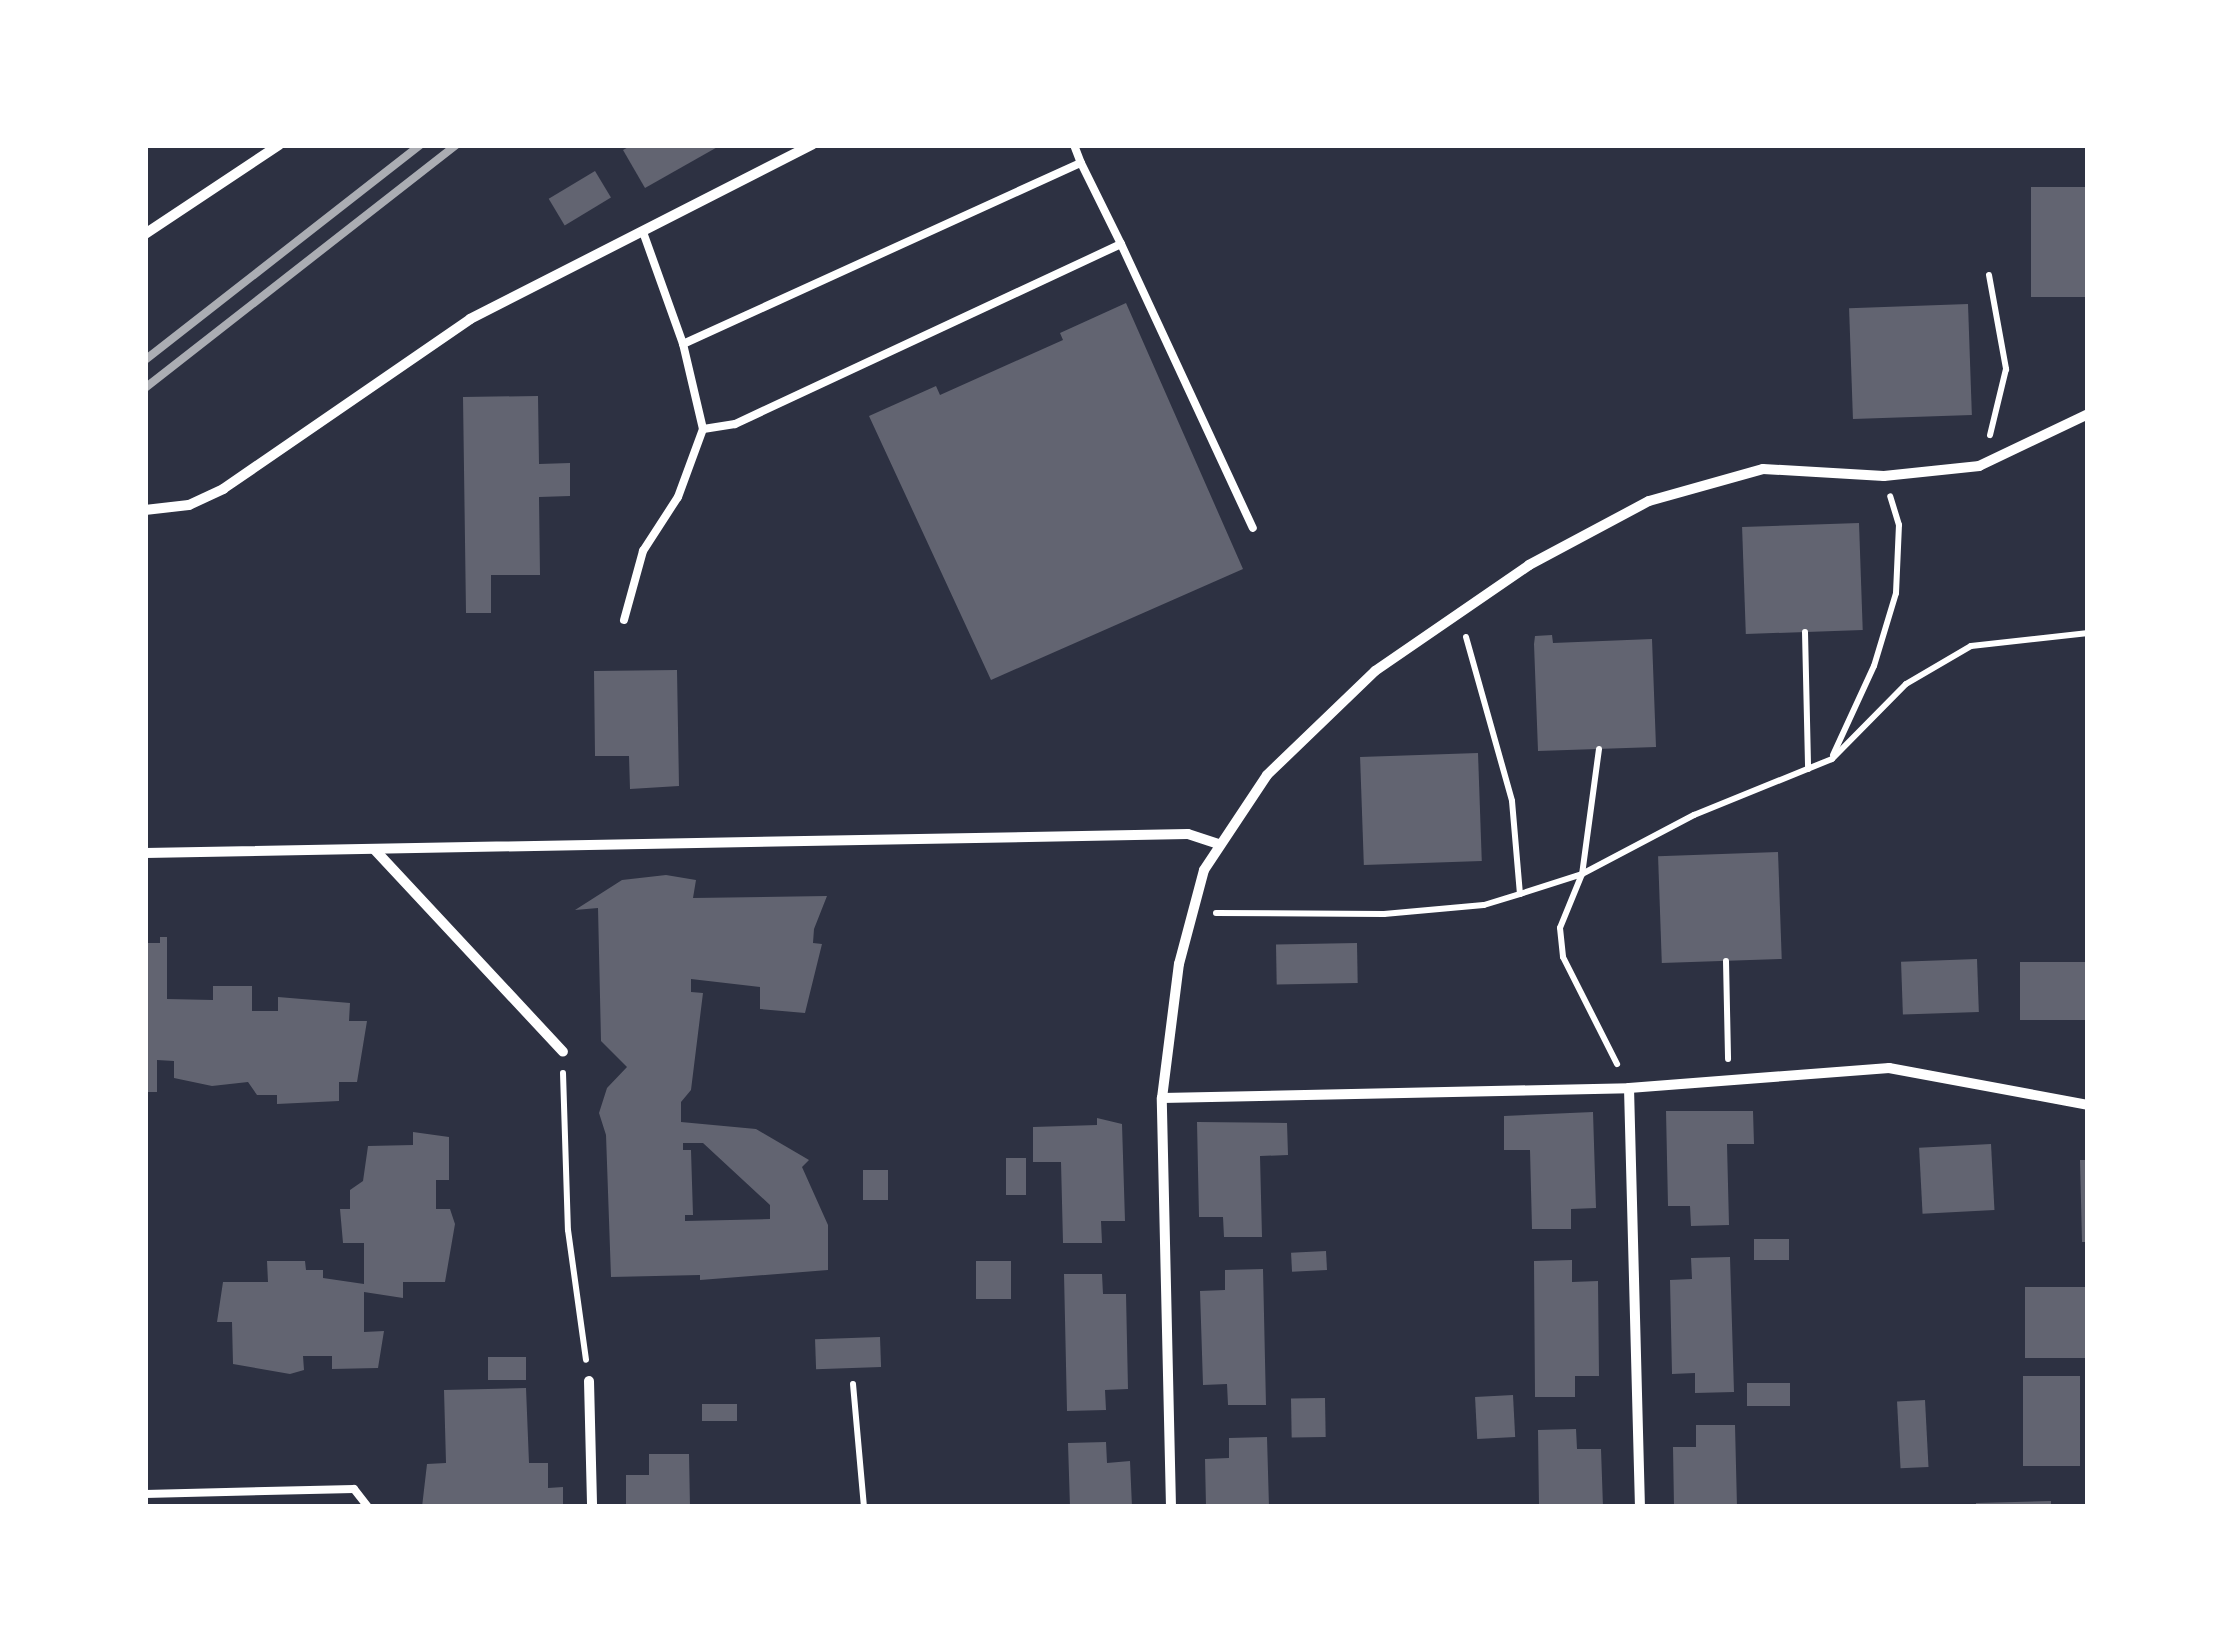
<!DOCTYPE html>
<html>
<head>
<meta charset="utf-8">
<style>
	body { margin:0 }
	#map { position:relative; width:2233px; height:1652px; overflow:hidden; background:#2d3142; font-family:"Golos Text",sans-serif }
	div>[style] { position:absolute }
	.building>* { inset:0; background:#626471; transform-origin:0 0 }
	.path>* { height:6px; margin:-3px; padding:0 3px; transform-origin:3px; border-radius:3px; background:#fff }
	.service>* { height:8px; margin:-4px; padding:0 4px; transform-origin:4px; border-radius:4px; background:#fff }
	.minor>* { height:10px; margin:-5px; padding:0 5px; transform-origin:5px; border-radius:5px; background:#fff }
	.rail>* { height:8px; margin:-4px; padding:0 4px; transform-origin:4px; border-radius:4px; background:#abadb3 }
	span { translate:-50% -50%; white-space:nowrap; text-align:center; line-height:1.15; -webkit-text-stroke:9px #fff; paint-order:stroke }
	.frame { position:absolute; inset:0; border:148px solid #fff; pointer-events:none }
</style>
</head>
<body>
<div id="map">
	<div class="building">
		<div style="clip-path:polygon(632px 145px,721px 145px,645px 188px,623px 150px)"></div>
		<div style="left:595px;top:171px;width:31px;height:54px;rotate:59deg"></div>
		<div style="left:2088px;top:187px;width:110px;height:57px;rotate:90deg"></div>
		<div style="clip-path:polygon(1126px 303px,1243px 569px,991px 680px,869px 416px,936px 386px,940px 395px,1063px 340px,1060px 333px)"></div>
		<div style="left:1968px;top:304px;width:111px;height:119px;rotate:88deg"></div>
		<div style="clip-path:polygon(538px 396px,539px 464px,570px 463px,570px 496px,539px 497px,540px 575px,491px 575px,491px 613px,466px 613px,463px 397px)"></div>
		<div style="left:1859px;top:523px;width:107px;height:117px;rotate:88deg"></div>
		<div style="clip-path:polygon(1552px 635px,1553px 643px,1652px 639px,1656px 747px,1538px 751px,1534px 644px,1535px 636px)"></div>
		<div style="clip-path:polygon(677px 670px,679px 786px,630px 789px,629px 756px,595px 756px,594px 671px)"></div>
		<div style="left:1478px;top:753px;width:108px;height:118px;rotate:88deg"></div>
		<div style="left:1778px;top:852px;width:107px;height:120px;rotate:88deg"></div>
		<div style="clip-path:polygon(evenodd,666px 875px,696px 880px,693px 898px,827px 896px,814px 929px,813px 943px,822px 944px,805px 1013px,760px 1009px,760px 987px,691px 979px,691px 992px,703px 993px,691px 1090px,681px 1102px,681px 1122px,756px 1129px,809px 1160px,802px 1167px,828px 1225px,828px 1270px,700px 1280px,700px 1275px,611px 1277px,606px 1135px,599px 1113px,607px 1088px,627px 1067px,601px 1041px,598px 908px,575px 910px,622px 880px,666px 875px,683px 1143px,703px 1143px,770px 1205px,770px 1219px,685px 1221px,685px 1215px,693px 1215px,691px 1150px,683px 1150px,683px 1143px)"></div>
		<div style="clip-path:polygon(160px 937px,167px 937px,167px 999px,213px 1000px,213px 986px,252px 986px,252px 1011px,278px 1011px,278px 997px,350px 1003px,349px 1021px,367px 1021px,357px 1082px,339px 1082px,339px 1101px,277px 1104px,277px 1095px,257px 1095px,248px 1082px,212px 1086px,174px 1078px,174px 1061px,157px 1060px,157px 1092px,145px 1092px,145px 943px,160px 943px)"></div>
		<div style="left:1357px;top:943px;width:40px;height:81px;rotate:89deg"></div>
		<div style="left:1977px;top:959px;width:53px;height:76px;rotate:88deg"></div>
		<div style="left:2088px;top:962px;width:58px;height:68px;rotate:90deg"></div>
		<div style="clip-path:polygon(1666px 1111px,1753px 1111px,1754px 1144px,1727px 1144px,1729px 1225px,1691px 1226px,1690px 1206px,1668px 1206px)"></div>
		<div style="clip-path:polygon(1593px 1112px,1596px 1208px,1571px 1209px,1571px 1229px,1532px 1229px,1530px 1150px,1504px 1150px,1504px 1116px)"></div>
		<div style="clip-path:polygon(1097px 1118px,1122px 1124px,1125px 1221px,1101px 1221px,1102px 1243px,1063px 1243px,1061px 1162px,1033px 1162px,1033px 1127px,1097px 1125px)"></div>
		<div style="clip-path:polygon(1197px 1122px,1287px 1123px,1288px 1155px,1260px 1156px,1262px 1237px,1224px 1237px,1223px 1217px,1199px 1217px)"></div>
		<div style="clip-path:polygon(413px 1132px,449px 1137px,449px 1180px,436px 1180px,436px 1209px,450px 1209px,455px 1224px,445px 1282px,403px 1282px,403px 1298px,364px 1292px,364px 1332px,384px 1331px,378px 1368px,332px 1369px,332px 1356px,303px 1356px,304px 1370px,290px 1374px,233px 1364px,232px 1322px,217px 1322px,223px 1282px,268px 1282px,267px 1261px,305px 1261px,306px 1270px,323px 1270px,323px 1278px,364px 1284px,364px 1243px,343px 1243px,340px 1209px,350px 1209px,350px 1190px,363px 1181px,368px 1146px,413px 1145px)"></div>
		<div style="left:1991px;top:1144px;width:66px;height:72px;rotate:87deg"></div>
		<div style="left:1006px;top:1158px;width:20px;height:37px"></div>
		<div style="clip-path:polygon(2080px 1160px,2088px 1160px,2088px 1242px,2082px 1242px)"></div>
		<div style="left:863px;top:1170px;width:25px;height:30px"></div>
		<div style="left:1754px;top:1239px;width:35px;height:21px"></div>
		<div style="left:1326px;top:1251px;width:19px;height:35px;rotate:87deg"></div>
		<div style="clip-path:polygon(1730px 1257px,1734px 1392px,1695px 1393px,1695px 1373px,1672px 1374px,1670px 1280px,1692px 1279px,1691px 1258px)"></div>
		<div style="clip-path:polygon(1572px 1260px,1572px 1282px,1598px 1281px,1599px 1376px,1575px 1376px,1575px 1397px,1535px 1397px,1534px 1261px)"></div>
		<div style="left:976px;top:1261px;width:35px;height:38px"></div>
		<div style="clip-path:polygon(1263px 1269px,1266px 1405px,1228px 1405px,1227px 1384px,1203px 1385px,1200px 1291px,1225px 1290px,1225px 1270px)"></div>
		<div style="clip-path:polygon(1064px 1274px,1102px 1274px,1103px 1294px,1126px 1294px,1128px 1389px,1105px 1390px,1106px 1410px,1067px 1411px)"></div>
		<div style="left:2025px;top:1287px;width:63px;height:71px"></div>
		<div style="left:880px;top:1337px;width:30px;height:65px;rotate:88deg"></div>
		<div style="left:488px;top:1357px;width:38px;height:23px"></div>
		<div style="left:2023px;top:1376px;width:57px;height:90px"></div>
		<div style="left:1790px;top:1383px;width:23px;height:43px;rotate:90deg"></div>
		<div style="clip-path:polygon(526px 1388px,529px 1463px,548px 1463px,548px 1488px,563px 1487px,563px 1507px,422px 1507px,427px 1464px,446px 1463px,444px 1390px)"></div>
		<div style="left:1513px;top:1395px;width:42px;height:38px;rotate:87deg"></div>
		<div style="left:1325px;top:1398px;width:39px;height:34px;rotate:89deg"></div>
		<div style="left:1925px;top:1400px;width:67px;height:28px;rotate:87deg"></div>
		<div style="left:737px;top:1404px;width:17px;height:35px;rotate:90deg"></div>
		<div style="clip-path:polygon(1696px 1425px,1735px 1425px,1737px 1507px,1674px 1507px,1673px 1447px,1696px 1447px)"></div>
		<div style="clip-path:polygon(1576px 1429px,1577px 1449px,1601px 1449px,1603px 1507px,1539px 1507px,1538px 1430px)"></div>
		<div style="clip-path:polygon(1267px 1437px,1269px 1507px,1206px 1507px,1205px 1459px,1229px 1458px,1229px 1438px)"></div>
		<div style="clip-path:polygon(1106px 1442px,1107px 1463px,1130px 1461px,1132px 1507px,1070px 1507px,1068px 1443px)"></div>
		<div style="clip-path:polygon(649px 1454px,689px 1454px,690px 1507px,626px 1507px,626px 1475px,649px 1475px)"></div>
		<div style="clip-path:polygon(2051px 1501px,2051px 1507px,1976px 1507px,1976px 1503px)"></div>
	</div>
	<div class="path">
		<div style="left:1989px;top:275px;width:96px;rotate:79.7deg"></div>
		<div style="left:2006px;top:369px;width:68px;rotate:103.6deg"></div>
		<div style="left:1805px;top:632px;width:137px;rotate:88.7deg"></div>
		<div style="left:1466px;top:637px;width:170px;rotate:74.3deg"></div>
		<div style="left:1512px;top:801px;width:93px;rotate:85.1deg"></div>
		<div style="left:1599px;top:749px;width:126px;rotate:97.7deg"></div>
		<div style="left:1582px;top:874px;width:58px;rotate:112.2deg"></div>
		<div style="left:1560px;top:928px;width:29px;rotate:84deg"></div>
		<div style="left:1563px;top:957px;width:120px;rotate:63.2deg"></div>
		<div style="left:1833px;top:755px;width:98px;rotate:-65.3deg"></div>
		<div style="left:1874px;top:666px;width:76px;rotate:-73.2deg"></div>
		<div style="left:1896px;top:593px;width:68px;rotate:-87.5deg"></div>
		<div style="left:1899px;top:525px;width:30px;rotate:-107deg"></div>
		<div style="left:1216px;top:913px;width:168px;rotate:0.3deg"></div>
		<div style="left:1384px;top:914px;width:100px;rotate:-5.1deg"></div>
		<div style="left:1484px;top:905px;width:38px;rotate:-17deg"></div>
		<div style="left:1520px;top:894px;width:65px;rotate:-17.9deg"></div>
		<div style="left:1582px;top:874px;width:127px;rotate:-27.8deg"></div>
		<div style="left:1694px;top:815px;width:149px;rotate:-22.1deg"></div>
		<div style="left:1832px;top:759px;width:105px;rotate:-45.4deg"></div>
		<div style="left:1906px;top:684px;width:75px;rotate:-30.3deg"></div>
		<div style="left:1971px;top:646px;width:118px;rotate:-6.3deg"></div>
		<div style="left:1726px;top:961px;width:98px;rotate:88.8deg"></div>
		<div style="left:563px;top:1073px;width:157px;rotate:88.2deg"></div>
		<div style="left:568px;top:1230px;width:131px;rotate:82.1deg"></div>
		<div style="left:853px;top:1384px;width:123px;rotate:84.9deg"></div>
	</div>
	<div class="service">
		<div style="left:1074px;top:145px;width:19px;rotate:69deg"></div>
		<div style="left:643px;top:232px;width:119px;rotate:70.3deg"></div>
		<div style="left:683px;top:344px;width:437px;rotate:-24.5deg"></div>
		<div style="left:1081px;top:163px;width:90px;rotate:63.7deg"></div>
		<div style="left:1121px;top:244px;width:426px;rotate:155deg"></div>
		<div style="left:735px;top:424px;width:32px;rotate:171deg"></div>
		<div style="left:1121px;top:244px;width:313px;rotate:65.1deg"></div>
		<div style="left:624px;top:620px;width:72px;rotate:-74.6deg"></div>
		<div style="left:643px;top:551px;width:64px;rotate:-57.1deg"></div>
		<div style="left:678px;top:497px;width:72px;rotate:-69.8deg"></div>
		<div style="left:703px;top:429px;width:87px;rotate:-103.2deg"></div>
		<div style="left:145px;top:1494px;width:209px;rotate:-1.4deg"></div>
		<div style="left:354px;top:1489px;width:23px;rotate:52deg"></div>
	</div>
	<div class="minor">
		<div style="left:145px;top:234px;width:161px;rotate:-33.6deg"></div>
		<div style="left:145px;top:510px;width:44px;rotate:-6.5deg"></div>
		<div style="left:189px;top:505px;width:38px;rotate:-25deg"></div>
		<div style="left:223px;top:489px;width:300px;rotate:-34.5deg"></div>
		<div style="left:470px;top:319px;width:384px;rotate:-27deg"></div>
		<div style="left:374px;top:849px;width:277px;rotate:47deg"></div>
		<div style="left:145px;top:853px;width:1043px;rotate:-1.04deg"></div>
		<div style="left:1188px;top:834px;width:32px;rotate:18deg"></div>
		<div style="left:1629px;top:1088px;width:419px;rotate:88.5deg"></div>
		<div style="left:1162px;top:1098px;width:467px;rotate:-1.2deg"></div>
		<div style="left:1629px;top:1088px;width:261px;rotate:-4.4deg"></div>
		<div style="left:1889px;top:1068px;width:202px;rotate:10.5deg"></div>
		<div style="left:589px;top:1381px;width:126px;rotate:88.6deg"></div>
		<div style="left:1171px;top:1507px;width:409px;rotate:-91.3deg"></div>
		<div style="left:1162px;top:1098px;width:135px;rotate:-82.8deg"></div>
		<div style="left:1179px;top:964px;width:97px;rotate:-75.1deg"></div>
		<div style="left:1204px;top:870px;width:114px;rotate:-56.4deg"></div>
		<div style="left:1267px;top:775px;width:150px;rotate:-43.9deg"></div>
		<div style="left:1375px;top:671px;width:187px;rotate:-34.5deg"></div>
		<div style="left:1529px;top:565px;width:136px;rotate:-28.1deg"></div>
		<div style="left:1649px;top:501px;width:118px;rotate:-15.7deg"></div>
		<div style="left:1763px;top:469px;width:121px;rotate:3.3deg"></div>
		<div style="left:1884px;top:476px;width:96px;rotate:-6deg"></div>
		<div style="left:1979px;top:466px;width:121px;rotate:-25.5deg"></div>
	</div>
	<div class="rail">
		<div style="left:145px;top:360px;width:349px;rotate:-38deg"></div>
		<div style="left:145px;top:388px;width:395px;rotate:-38deg"></div>
	</div>
	<div class="frame"></div>
</div>
</body>
</html>
